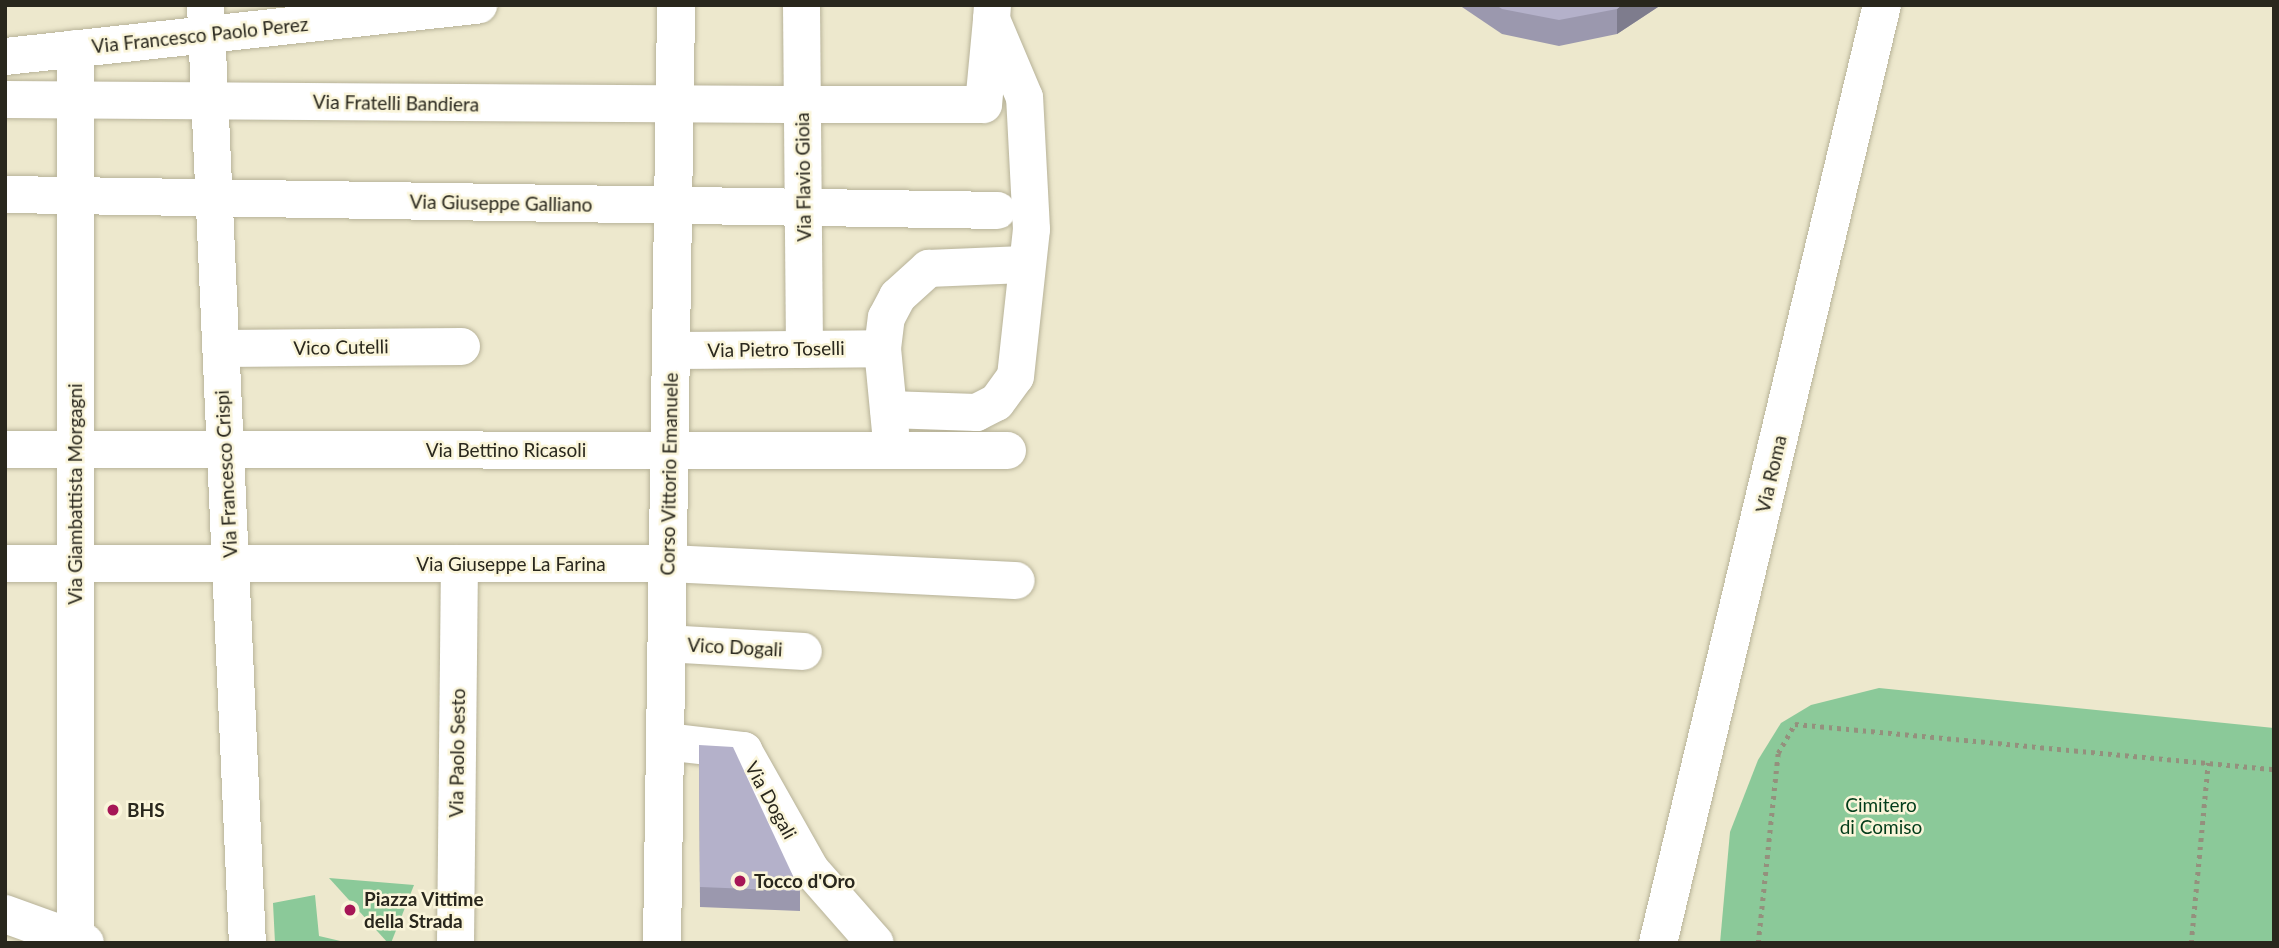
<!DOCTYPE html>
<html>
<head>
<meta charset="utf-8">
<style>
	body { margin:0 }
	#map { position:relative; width:2279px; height:948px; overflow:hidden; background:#ede8cd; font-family:Lato,sans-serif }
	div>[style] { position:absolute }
	.green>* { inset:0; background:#8bc999 }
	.path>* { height:4.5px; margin-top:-2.25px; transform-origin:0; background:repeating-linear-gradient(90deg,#94907d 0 3.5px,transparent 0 8.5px) }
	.roads { filter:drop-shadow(0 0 2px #b7b298) drop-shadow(0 0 2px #b7b298) }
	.street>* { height:37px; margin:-18.5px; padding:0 18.5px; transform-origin:18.5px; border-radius:18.5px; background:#fff }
	.secondary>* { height:38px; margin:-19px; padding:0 19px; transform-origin:19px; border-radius:19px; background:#fff }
	.wall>* { inset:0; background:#9b98ae }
	.shaded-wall>* { inset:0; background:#7e7c8d }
	.building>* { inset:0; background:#b4b1ca }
	.dots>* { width:19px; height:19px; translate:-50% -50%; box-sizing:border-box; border:4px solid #faf5da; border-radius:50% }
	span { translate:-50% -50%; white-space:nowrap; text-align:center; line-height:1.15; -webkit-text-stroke:5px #faf5da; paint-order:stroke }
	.street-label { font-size:19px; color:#29271d }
	.park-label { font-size:19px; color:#023c1a }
	.poi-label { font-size:19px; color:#29271d; font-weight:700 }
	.left { translate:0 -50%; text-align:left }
	.frame { position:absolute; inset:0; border:7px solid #29271d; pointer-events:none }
</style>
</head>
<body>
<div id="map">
	<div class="green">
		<div style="clip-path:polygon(1879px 688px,2274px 728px,2274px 943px,1720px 943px,1730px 832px,1758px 760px,1781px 723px,1811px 705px)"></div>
		<div style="clip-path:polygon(329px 878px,414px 885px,391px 943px,388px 943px)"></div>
		<div style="clip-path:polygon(315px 895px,319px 936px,349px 943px,275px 943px,273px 903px)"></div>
	</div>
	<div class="path">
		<div style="left:1758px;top:943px;width:191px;rotate:-84deg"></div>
		<div style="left:1778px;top:753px;width:34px;rotate:-60deg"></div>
		<div style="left:1795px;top:724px;width:481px;rotate:5.4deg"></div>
		<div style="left:2191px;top:943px;width:181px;rotate:-84.6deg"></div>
	</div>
	<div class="roads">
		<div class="street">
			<div style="left:205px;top:5px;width:939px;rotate:87.44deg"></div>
			<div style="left:801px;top:5px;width:344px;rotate:89.5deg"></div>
			<div style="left:5px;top:56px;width:476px;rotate:-6.2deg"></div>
			<div style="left:5px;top:99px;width:782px;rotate:0.37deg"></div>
			<div style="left:802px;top:104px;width:181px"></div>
			<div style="left:983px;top:104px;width:84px;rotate:-84.6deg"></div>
			<div style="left:5px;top:194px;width:992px;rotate:0.92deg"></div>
			<div style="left:221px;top:348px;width:240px;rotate:-0.5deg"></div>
			<div style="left:671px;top:350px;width:211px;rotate:-0.5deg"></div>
			<div style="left:888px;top:409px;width:88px;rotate:2deg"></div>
			<div style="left:976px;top:412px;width:22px;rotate:-27deg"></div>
			<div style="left:996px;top:402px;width:32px;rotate:-54deg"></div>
			<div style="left:1015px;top:376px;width:148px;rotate:-83.8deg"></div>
			<div style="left:1031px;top:229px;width:132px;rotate:-93deg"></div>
			<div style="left:1024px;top:97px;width:85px;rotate:-112.9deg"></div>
			<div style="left:991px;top:19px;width:14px;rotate:-86deg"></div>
			<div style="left:890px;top:431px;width:83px;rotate:-95.5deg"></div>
			<div style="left:882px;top:348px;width:31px;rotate:-83deg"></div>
			<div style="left:886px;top:317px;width:24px;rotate:-62deg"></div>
			<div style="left:897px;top:296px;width:42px;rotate:-42.1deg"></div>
			<div style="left:928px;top:268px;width:95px;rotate:-2.4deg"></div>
			<div style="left:5px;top:449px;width:1002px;rotate:0.06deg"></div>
			<div style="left:5px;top:563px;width:662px"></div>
			<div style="left:667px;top:563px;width:349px;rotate:2.8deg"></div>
			<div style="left:666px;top:643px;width:137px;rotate:3.3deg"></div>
			<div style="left:665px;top:741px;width:79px;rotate:6.6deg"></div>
			<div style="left:743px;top:750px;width:137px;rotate:60.6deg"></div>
			<div style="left:810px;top:869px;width:98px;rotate:48.7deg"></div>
			<div style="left:75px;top:939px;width:891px;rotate:-90deg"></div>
			<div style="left:455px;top:943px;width:380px;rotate:-89.4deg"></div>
		</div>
		<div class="secondary">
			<div style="left:5px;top:914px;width:85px;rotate:19.9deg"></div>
			<div style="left:662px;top:943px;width:938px;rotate:-89.14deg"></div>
			<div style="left:1658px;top:943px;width:964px;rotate:-76.57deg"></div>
		</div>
	</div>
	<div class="wall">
		<div style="clip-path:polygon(1459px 5px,1661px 5px,1617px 34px,1559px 46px,1502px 34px)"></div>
		<div style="clip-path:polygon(699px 745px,800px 891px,800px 911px,700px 907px)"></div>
	</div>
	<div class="shaded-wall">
		<div style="clip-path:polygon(1622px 5px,1661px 5px,1617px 34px,1617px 9px)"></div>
	</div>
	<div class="building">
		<div style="clip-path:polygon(1496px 5px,1622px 5px,1617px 9px,1559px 20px,1502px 9px)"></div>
		<div style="clip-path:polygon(699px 745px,733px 747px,800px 891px,700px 887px)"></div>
	</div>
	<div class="dots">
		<div style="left:113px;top:810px;background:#a61656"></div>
		<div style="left:740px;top:881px;background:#a61656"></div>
		<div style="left:350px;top:910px;background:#a61656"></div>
	</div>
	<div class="street-label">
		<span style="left:200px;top:35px;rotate:-6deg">Via Francesco Paolo Perez</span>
		<span style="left:396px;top:103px;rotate:1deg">Via Fratelli Bandiera</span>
		<span style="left:803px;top:177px;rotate:-91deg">Via Flavio Gioia</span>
		<span style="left:501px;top:203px;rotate:1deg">Via Giuseppe Galliano</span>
		<span style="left:341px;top:347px;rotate:-1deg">Vico Cutelli</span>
		<span style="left:776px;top:349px;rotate:-1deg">Via Pietro Toselli</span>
		<span style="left:506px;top:450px">Via Bettino Ricasoli</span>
		<span style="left:226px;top:474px;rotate:-93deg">Via Francesco Crispi</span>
		<span style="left:669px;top:474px;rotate:-89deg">Corso Vittorio Emanuele</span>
		<span style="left:1771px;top:474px;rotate:-77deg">Via Roma</span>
		<span style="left:75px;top:494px;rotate:-90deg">Via Giambattista Morgagni</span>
		<span style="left:511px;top:564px">Via Giuseppe La Farina</span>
		<span style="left:735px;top:647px;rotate:3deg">Vico Dogali</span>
		<span style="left:457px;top:753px;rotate:-89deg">Via Paolo Sesto</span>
		<span style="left:771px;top:800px;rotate:61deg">Via Dogali</span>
	</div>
	<div class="park-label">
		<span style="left:1881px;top:816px">Cimitero<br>di Comiso</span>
	</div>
	<div class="poi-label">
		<span class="left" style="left:127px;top:810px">BHS</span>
		<span class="left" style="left:754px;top:881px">Tocco d'Oro</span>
		<span class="left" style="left:364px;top:910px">Piazza Vittime<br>della Strada</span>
	</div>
	<div class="frame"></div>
</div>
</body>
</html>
